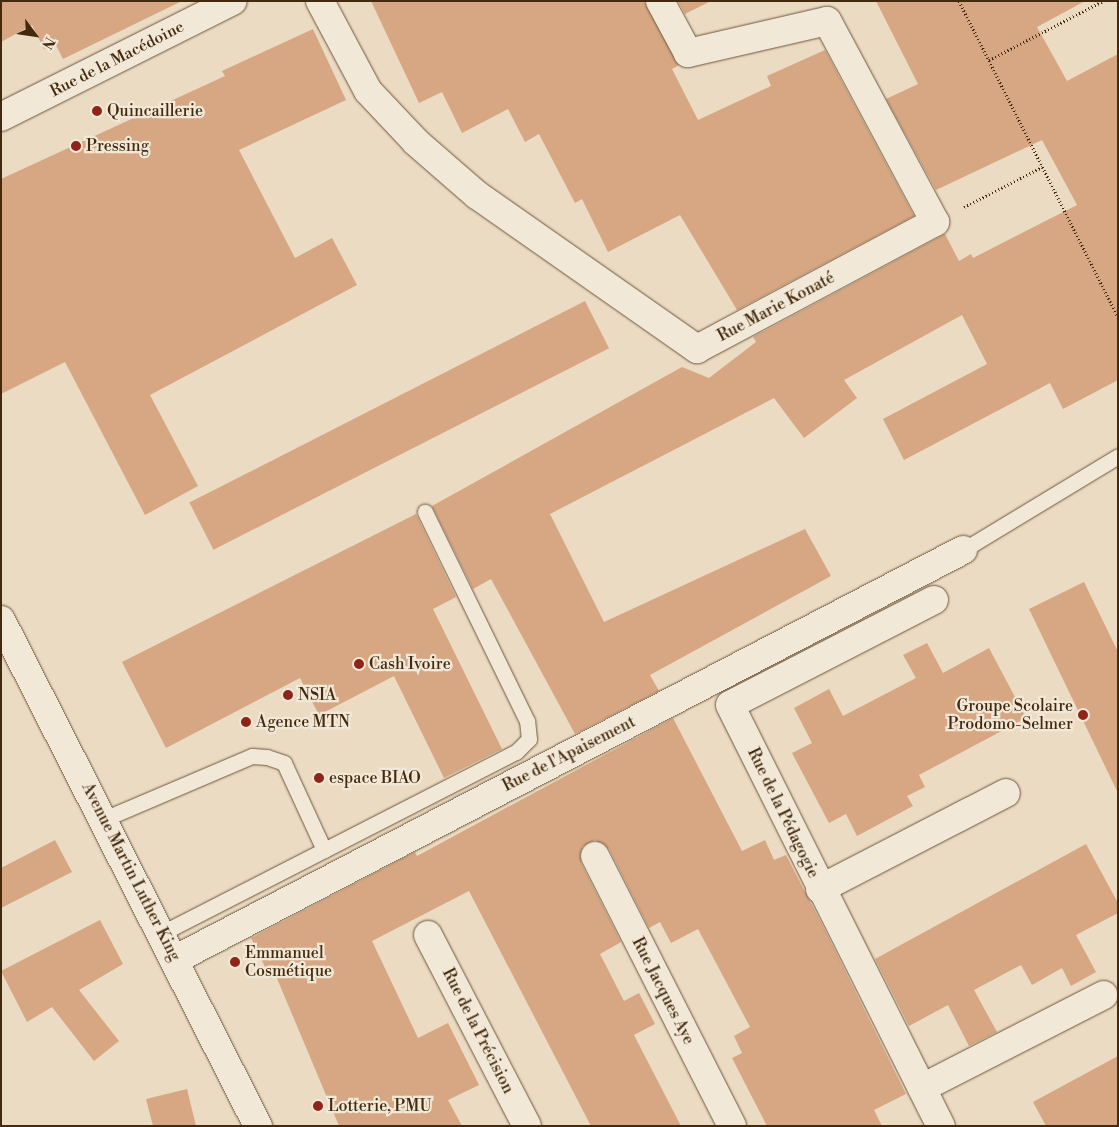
<!DOCTYPE html>
<html>
<head>
<meta charset="utf-8">
<style>
	body { margin:0 }
	#map { position:relative; width:1119px; height:1127px; overflow:hidden; background:#ebdbc2; font-family:"Libre Bodoni",serif }
	div>[style] { position:absolute }
	.building>* { inset:0; background:#d7a683; transform-origin:0 0 }
	.path>* { height:3px; margin-top:-1.5px; transform-origin:0; background:repeating-linear-gradient(90deg,#432a0e 0 1px,transparent 0 3.5px) }
	.roads { filter:drop-shadow(0 0 1px #6d563b) drop-shadow(0 0 1px #6d563b) }
	.lane>* { height:15px; margin:-7.5px; padding:0 7.5px; transform-origin:7.5px; border-radius:7.5px; background:#f2e8d7 }
	.street>* { height:28px; margin:-14px; padding:0 14px; transform-origin:14px; border-radius:14px; background:#f2e8d7 }
	.secondary>* { height:28px; margin:-14px; padding:0 14px; transform-origin:14px; border-radius:14px; background:#f2e8d7 }
	.dots>* { width:14px; height:14px; translate:-50% -50%; box-sizing:border-box; border:2px solid #f2e8d7; border-radius:50% }
	span { translate:-50% -50%; white-space:nowrap; text-align:center; line-height:1.15; -webkit-text-stroke:4.5px #f2e8d7; paint-order:stroke }
	.street-label { font-size:16px; color:#432a0e }
	.poi-label { font-size:16px; color:#432a0e }
	.left { translate:0 -50%; text-align:left }
	.right { translate:-100% -50%; text-align:right }
	.frame { position:absolute; inset:0; border:2px solid #432a0e; pointer-events:none }
	.north { position:absolute; left:10px; top:10px; width:50px; height:50px; -webkit-text-stroke:4px #f2e8d7; paint-order:stroke; rotate:121deg; font-size:14px; font-weight:700; line-height:20px; text-align:center; color:#432a0e }
	.north::after { content:''; display:block; margin:auto; width:18px; height:22px; background:#432a0e; clip-path:polygon(50% 0,100% 100%,50% 72%,0 100%) }
</style>
</head>
<body>
<div id="map">
	<div class="building">
		<div style="clip-path:polygon(1px 1px,182px 1px,63px 59px,55px 43px,44px 49px,32px 25px,1px 42px)"></div>
		<div style="clip-path:polygon(371px 1px,644px 1px,679px 65px,672px 69px,698px 120px,771px 86px,767px 76px,825px 50px,914px 216px,737px 310px,680px 215px,608px 252px,582px 199px,575px 203px,539px 134px,525px 142px,508px 109px,462px 133px,442px 92px,419px 103px)"></div>
		<div style="clip-path:polygon(678px 1px,711px 1px,685px 14px)"></div>
		<div style="clip-path:polygon(876px 1px,1085px 1px,1037px 27px,1067px 81px,1118px 54px,1118px 380px,1063px 409px,1050px 383px,904px 460px,883px 419px,987px 364px,962px 315px,844px 380px,857px 398px,804px 438px,774px 398px,550px 514px,604px 622px,805px 529px,831px 576px,650px 675px,659px 691px,575px 734px,491px 579px,473px 589px,432px 506px,682px 367px,709px 378px,756px 342px,753px 337px,945px 234px,959px 261px,971px 254px,973px 258px,1077px 205px,1042px 140px,936px 190px,886px 99px,918px 84px)"></div>
		<div style="clip-path:polygon(313px 29px,346px 100px,239px 150px,295px 258px,332px 238px,357px 285px,150px 395px,198px 486px,145px 515px,65px 362px,1px 394px,1px 179px,225px 76px,222px 71px)"></div>
		<div style="left:585px;top:301px;width:53px;height:444px;rotate:63deg"></div>
		<div style="clip-path:polygon(416px 514px,456px 597px,433px 609px,502px 749px,444px 778px,394px 676px,319px 715px,300px 678px,166px 748px,122px 662px)"></div>
		<div style="clip-path:polygon(1084px 582px,1118px 652px,1118px 793px,1029px 609px)"></div>
		<div style="clip-path:polygon(927px 643px,943px 673px,989px 648px,1026px 718px,919px 775px,925px 787px,907px 796px,913px 806px,857px 836px,846px 814px,829px 823px,792px 753px,812px 743px,794px 708px,829px 689px,843px 716px,916px 678px,903px 655px)"></div>
		<div style="clip-path:polygon(673px 718px,742px 851px,765px 840px,774px 860px,786px 855px,825px 930px,906px 1094px,874px 1110px,882px 1126px,767px 1126px,732px 1058px,742px 1053px,734px 1036px,750px 1027px,698px 929px,671px 943px,660px 922px,649px 928px,609px 849px,595px 840px,582px 847px,581px 863px,621px 942px,600px 954px,624px 1001px,639px 993px,655px 1024px,634px 1035px,681px 1126px,591px 1126px,469px 891px,372px 941px,418px 1038px,448px 1023px,479px 1085px,448px 1100px,462px 1126px,339px 1126px,276px 976px,271px 979px,251px 938px,415px 852px,417px 856px)"></div>
		<div style="clip-path:polygon(55px 840px,72px 872px,1px 908px,1px 868px)"></div>
		<div style="clip-path:polygon(1086px 844px,1118px 903px,1118px 913px,1076px 935px,1096px 972px,1071px 986px,1062px 968px,1032px 985px,1021px 965px,974px 990px,997px 1032px,969px 1046px,948px 1005px,909px 1026px,875px 959px)"></div>
		<div style="clip-path:polygon(100px 920px,123px 964px,79px 990px,119px 1041px,94px 1061px,52px 1007px,27px 1022px,1px 971px)"></div>
		<div style="clip-path:polygon(1118px 1056px,1118px 1126px,1046px 1126px,1033px 1102px)"></div>
		<div style="clip-path:polygon(187px 1089px,196px 1126px,153px 1126px,146px 1099px)"></div>
	</div>
	<div class="path">
		<div style="left:959px;top:1px;width:354px;rotate:63.3deg"></div>
		<div style="left:989px;top:60px;width:128px;rotate:-27.4deg"></div>
		<div style="left:964px;top:207px;width:88px;rotate:-27.1deg"></div>
	</div>
	<div class="roads">
		<div class="lane">
			<div style="left:963px;top:550px;width:181px;rotate:-31.2deg"></div>
			<div style="left:104px;top:819px;width:161px;rotate:-23.1deg"></div>
			<div style="left:252px;top:756px;width:15px;rotate:4deg"></div>
			<div style="left:267px;top:757px;width:18px;rotate:19deg"></div>
			<div style="left:284px;top:763px;width:96px;rotate:65.3deg"></div>
			<div style="left:162px;top:933px;width:398px;rotate:-27.1deg"></div>
			<div style="left:516px;top:752px;width:18px;rotate:-45deg"></div>
			<div style="left:529px;top:739px;width:18px;rotate:-96deg"></div>
			<div style="left:527px;top:721px;width:233px;rotate:-116deg"></div>
		</div>
		<div class="street">
			<div style="left:320px;top:1px;width:102px;rotate:61.9deg"></div>
			<div style="left:368px;top:91px;width:70px;rotate:46.7deg"></div>
			<div style="left:416px;top:142px;width:81px;rotate:41deg"></div>
			<div style="left:477px;top:195px;width:269px;rotate:35deg"></div>
			<div style="left:697px;top:349px;width:270px;rotate:-28.1deg"></div>
			<div style="left:935px;top:222px;width:228px;rotate:-118.2deg"></div>
			<div style="left:827px;top:21px;width:143px;rotate:167deg"></div>
			<div style="left:688px;top:53px;width:59px;rotate:-118.3deg"></div>
			<div style="left:1px;top:117px;width:259px;rotate:-26.6deg"></div>
			<div style="left:934px;top:600px;width:229px;rotate:152.8deg"></div>
			<div style="left:730px;top:705px;width:471px;rotate:63.4deg"></div>
			<div style="left:595px;top:856px;width:303px;rotate:63.1deg"></div>
			<div style="left:820px;top:889px;width:209px;rotate:-27.3deg"></div>
			<div style="left:428px;top:935px;width:215px;rotate:62.6deg"></div>
			<div style="left:176px;top:959px;width:887px;rotate:-27.46deg"></div>
			<div style="left:922px;top:1088px;width:204px;rotate:-27.1deg"></div>
		</div>
		<div class="secondary">
			<div style="left:1px;top:620px;width:568px;rotate:63.07deg"></div>
		</div>
	</div>
	<div class="dots">
		<div style="left:97px;top:111px;background:#8f2418"></div>
		<div style="left:76px;top:146px;background:#8f2418"></div>
		<div style="left:359px;top:664px;background:#8f2418"></div>
		<div style="left:288px;top:695px;background:#8f2418"></div>
		<div style="left:1083px;top:715px;background:#8f2418"></div>
		<div style="left:246px;top:722px;background:#8f2418"></div>
		<div style="left:319px;top:778px;background:#8f2418"></div>
		<div style="left:235px;top:962px;background:#8f2418"></div>
		<div style="left:318px;top:1106px;background:#8f2418"></div>
	</div>
	<div class="street-label">
		<span style="left:117px;top:59px;rotate:-27deg">Rue de la Macédoine</span>
		<span style="left:776px;top:307px;rotate:-28deg">Rue Marie Konaté</span>
		<span style="left:569px;top:754px;rotate:-27deg">Rue de l'Apaisement</span>
		<span style="left:783px;top:813px;rotate:64deg">Rue de la Pédagogie</span>
		<span style="left:131px;top:872px;rotate:63deg">Avenue Martin Luther King</span>
		<span style="left:663px;top:991px;rotate:63deg">Rue Jacques Aye</span>
		<span style="left:478px;top:1031px;rotate:63deg">Rue de la Précision</span>
	</div>
	<div class="poi-label">
		<span class="left" style="left:107px;top:111px">Quincaillerie</span>
		<span class="left" style="left:86px;top:146px">Pressing</span>
		<span class="left" style="left:369px;top:664px">Cash Ivoire</span>
		<span class="left" style="left:298px;top:695px">NSIA</span>
		<span class="right" style="left:1073px;top:715px">Groupe Scolaire<br>Prodomo-Selmer</span>
		<span class="left" style="left:256px;top:722px">Agence MTN</span>
		<span class="left" style="left:329px;top:778px">espace BIAO</span>
		<span class="left" style="left:245px;top:962px">Emmanuel<br>Cosmétique</span>
		<span class="left" style="left:328px;top:1106px">Lotterie, PMU</span>
	</div>
	<div class="frame"></div>
	<div class="north">N</div>
</div>
</body>
</html>
